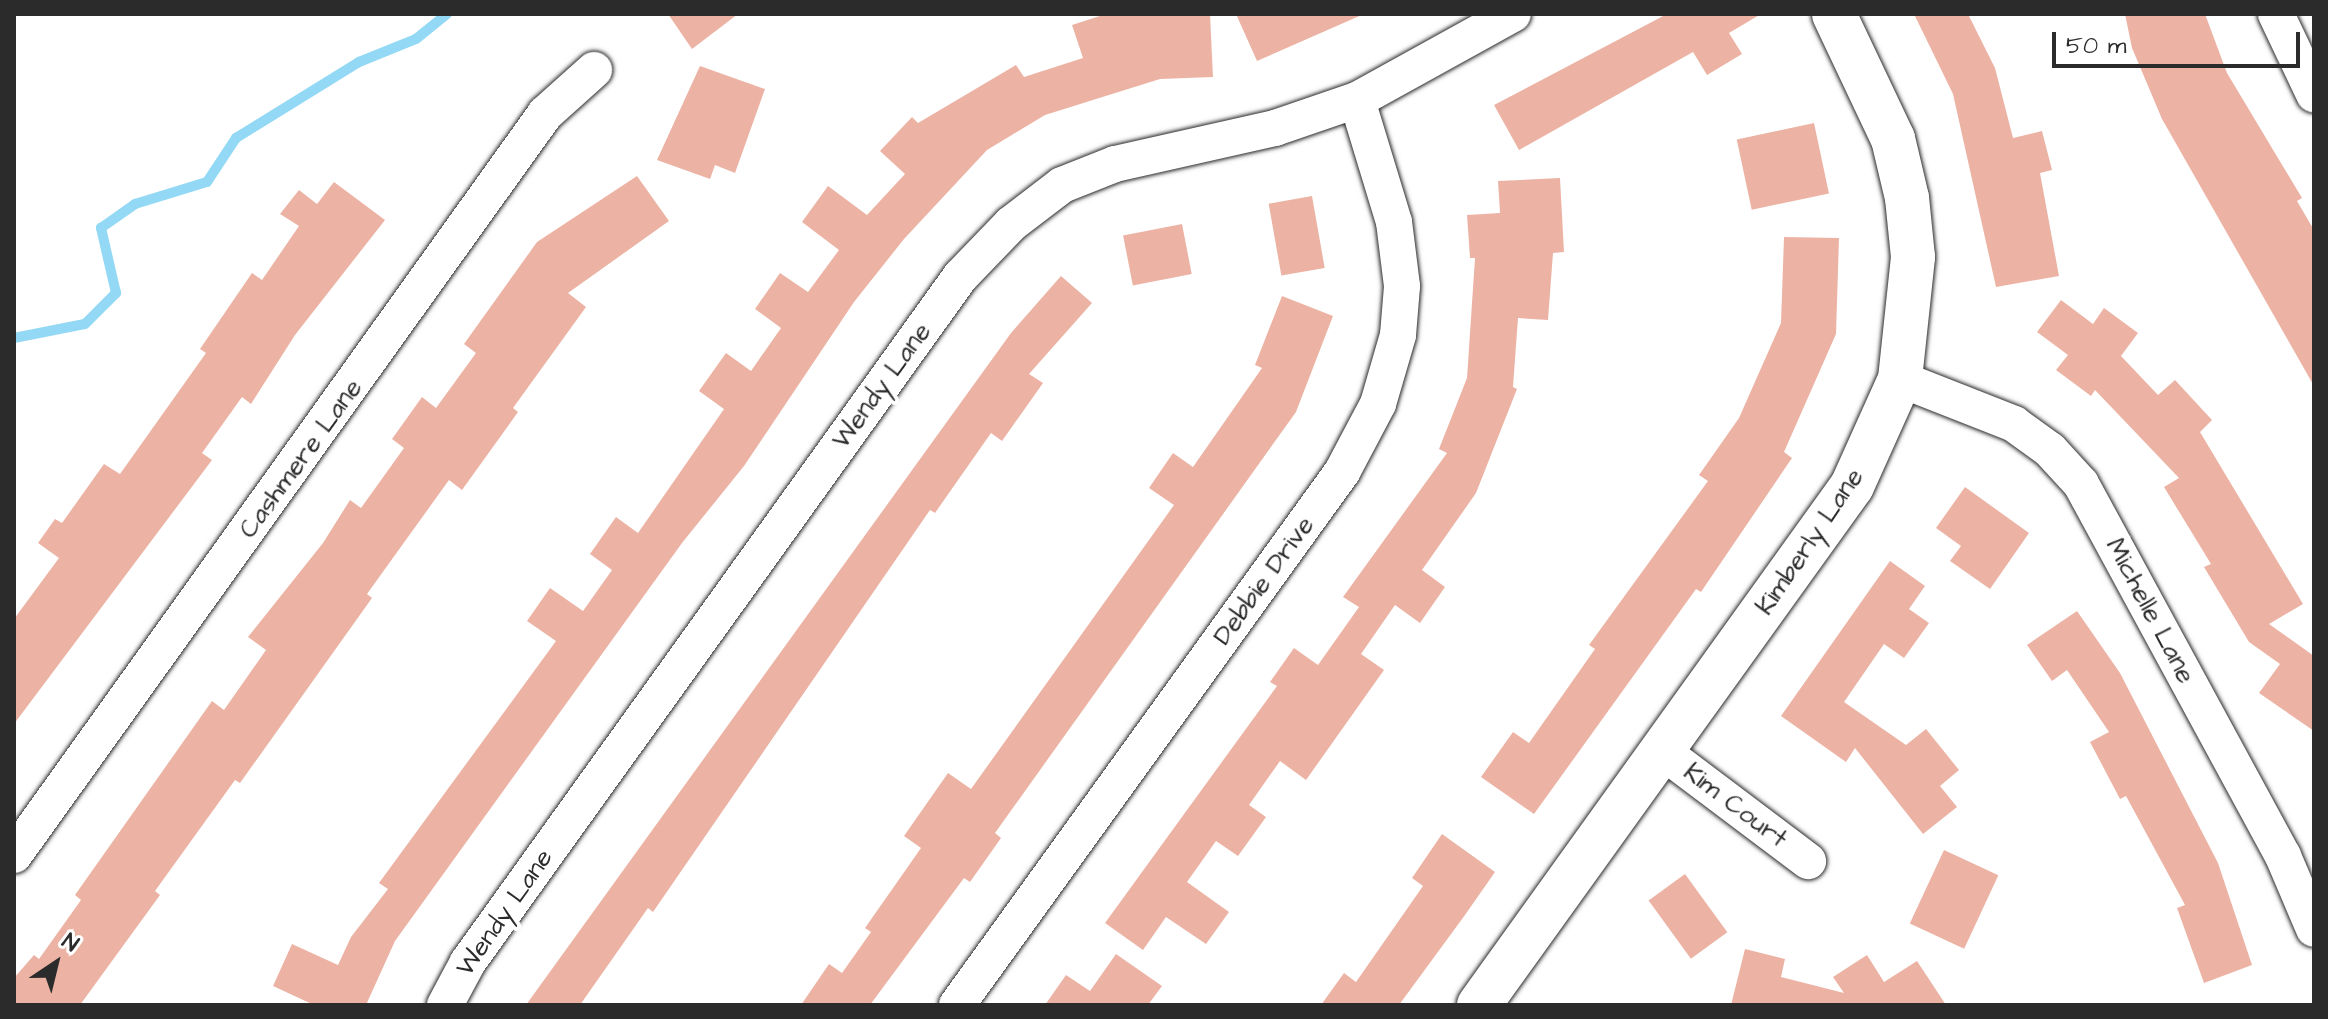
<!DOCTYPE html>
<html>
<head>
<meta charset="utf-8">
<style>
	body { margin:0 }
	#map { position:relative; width:2328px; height:1019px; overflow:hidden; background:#fff; font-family:"Architects Daughter",sans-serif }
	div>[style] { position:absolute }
	.stream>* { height:10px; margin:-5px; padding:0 5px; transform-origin:5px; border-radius:5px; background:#93d9f5 }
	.building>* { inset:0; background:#ecb3a4; transform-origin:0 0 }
	.roads { filter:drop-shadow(0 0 2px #2b2b2b) drop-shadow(0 0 2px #2b2b2b) }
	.minor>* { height:36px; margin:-18px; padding:0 18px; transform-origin:18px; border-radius:18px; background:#fff }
	.tertiary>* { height:44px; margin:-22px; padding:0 22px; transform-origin:22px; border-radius:22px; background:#fff }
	span { translate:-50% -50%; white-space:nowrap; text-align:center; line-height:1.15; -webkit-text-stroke:8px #fff; paint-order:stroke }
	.street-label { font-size:26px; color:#2b2b2b }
	.frame { position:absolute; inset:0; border:16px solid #2b2b2b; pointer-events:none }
	.north { position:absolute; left:16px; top:923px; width:80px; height:80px; -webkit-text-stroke:6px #fff; paint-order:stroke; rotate:35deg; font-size:22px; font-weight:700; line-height:32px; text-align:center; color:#2b2b2b }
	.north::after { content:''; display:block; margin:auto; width:28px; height:36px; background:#2b2b2b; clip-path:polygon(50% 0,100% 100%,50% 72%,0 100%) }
	.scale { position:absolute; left:2052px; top:32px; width:248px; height:36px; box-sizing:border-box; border:4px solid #2b2b2b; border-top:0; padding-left:10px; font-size:24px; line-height:28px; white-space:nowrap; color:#2b2b2b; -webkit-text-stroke:6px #fff; paint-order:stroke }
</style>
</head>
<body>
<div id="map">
	<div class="stream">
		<div style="left:14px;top:338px;width:72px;rotate:-11.2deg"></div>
		<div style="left:85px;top:324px;width:44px;rotate:-45deg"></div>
		<div style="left:116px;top:293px;width:67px;rotate:-103deg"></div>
		<div style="left:101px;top:228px;width:42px;rotate:-35.2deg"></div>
		<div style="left:135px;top:204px;width:75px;rotate:-17deg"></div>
		<div style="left:207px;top:182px;width:53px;rotate:-56.6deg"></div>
		<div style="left:236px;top:138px;width:145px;rotate:-31.7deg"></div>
		<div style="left:359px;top:62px;width:61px;rotate:-22deg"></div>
		<div style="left:416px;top:39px;width:40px;rotate:-39deg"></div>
	</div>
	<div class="building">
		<div style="clip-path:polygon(668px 14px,738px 14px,692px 49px)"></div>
		<div style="clip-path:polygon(1106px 14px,1210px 14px,1213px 77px,1160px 79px,1045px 115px,987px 150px,904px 239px,854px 302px,744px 466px,682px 543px,395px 941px,366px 1005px,314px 1005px,273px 986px,292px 944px,338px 965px,351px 937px,388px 889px,379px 883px,556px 641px,527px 621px,550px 588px,583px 611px,612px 570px,590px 554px,616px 517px,638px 533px,724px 409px,699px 391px,726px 353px,751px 371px,781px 328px,755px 309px,780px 273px,808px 292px,839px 250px,802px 222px,828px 186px,867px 215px,905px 174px,880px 151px,912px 117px,918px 123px,1016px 65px,1024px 77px,1083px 58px,1072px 25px)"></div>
		<div style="clip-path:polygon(1236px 14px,1364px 14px,1257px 61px)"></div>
		<div style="clip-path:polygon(1667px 14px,1761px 14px,1729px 33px,1742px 54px,1707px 75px,1693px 52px,1519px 150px,1494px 105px)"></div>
		<div style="clip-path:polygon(1914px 14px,1968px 14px,1995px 68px,2013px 138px,2042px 131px,2052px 170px,2040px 173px,2059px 276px,1996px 287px,1953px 94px)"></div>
		<div style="clip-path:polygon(2125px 14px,2205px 14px,2227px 73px,2302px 198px,2297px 201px,2314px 230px,2314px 386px,2162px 119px,2132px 48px)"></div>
		<div style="clip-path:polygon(700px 66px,765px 89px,735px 173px,715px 165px,710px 179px,657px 160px)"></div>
		<div style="left:1814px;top:123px;width:72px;height:79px;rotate:78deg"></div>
		<div style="clip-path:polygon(637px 176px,669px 221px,568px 293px,586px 307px,513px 408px,518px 412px,462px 490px,449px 480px,367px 594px,372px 598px,240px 783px,235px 780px,155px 891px,160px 895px,80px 1005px,14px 1005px,14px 978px,34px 955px,39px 959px,81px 900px,75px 895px,212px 701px,224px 710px,266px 650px,248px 637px,323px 543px,350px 500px,361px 508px,404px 448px,392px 439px,422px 397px,436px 408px,476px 353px,464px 344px,537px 242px)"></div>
		<div style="clip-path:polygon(1560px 178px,1564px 252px,1553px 253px,1548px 320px,1518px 318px,1513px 387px,1517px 389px,1476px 493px,1422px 570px,1445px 587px,1420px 623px,1395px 605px,1361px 654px,1384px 670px,1306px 780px,1280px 761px,1249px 805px,1266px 817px,1238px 856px,1216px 841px,1187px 882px,1229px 912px,1206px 944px,1166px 917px,1143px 950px,1105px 923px,1277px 686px,1270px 682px,1294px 648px,1318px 665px,1359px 607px,1343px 597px,1447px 453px,1439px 449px,1467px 378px,1475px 258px,1470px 258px,1467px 215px,1500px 213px,1498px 181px)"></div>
		<div style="clip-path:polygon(334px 182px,385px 220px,295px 335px,251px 404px,242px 397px,202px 453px,212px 460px,14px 724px,14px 619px,59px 558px,38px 543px,55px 519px,62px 523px,104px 464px,120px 474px,206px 353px,200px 349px,252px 273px,262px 280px,299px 226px,280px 214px,299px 190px,317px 204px)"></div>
		<div style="left:1312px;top:196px;width:73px;height:44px;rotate:80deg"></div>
		<div style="left:1182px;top:224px;width:51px;height:60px;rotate:79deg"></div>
		<div style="clip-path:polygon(1784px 237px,1839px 238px,1836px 334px,1784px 452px,1792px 458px,1701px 592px,1696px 589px,1534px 814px,1481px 777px,1513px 732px,1529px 743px,1595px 649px,1589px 645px,1708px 481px,1699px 475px,1739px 418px,1781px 323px)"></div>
		<div style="clip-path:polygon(1061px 276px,1092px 303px,1029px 374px,1043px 383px,1002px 441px,991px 433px,935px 513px,930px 510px,653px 912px,648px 908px,580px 1005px,526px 1005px,1011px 333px)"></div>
		<div style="clip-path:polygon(1282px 296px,1333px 316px,1296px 412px,995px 833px,1001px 838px,970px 882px,964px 878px,870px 1005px,801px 1005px,829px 964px,842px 973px,871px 932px,865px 928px,921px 848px,904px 836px,948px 773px,971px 789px,1174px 505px,1149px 488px,1173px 453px,1193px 467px,1262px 368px,1255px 365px)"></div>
		<div style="clip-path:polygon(2061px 300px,2093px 324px,2104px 308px,2138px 333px,2121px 356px,2158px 395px,2175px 380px,2212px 420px,2200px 432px,2303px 604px,2269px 624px,2314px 656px,2314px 731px,2259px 693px,2280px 664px,2249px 642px,2204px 567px,2211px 564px,2164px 487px,2179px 478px,2095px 390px,2091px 396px,2056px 370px,2068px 355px,2037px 332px)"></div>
		<div style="clip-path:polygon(1965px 487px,2029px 533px,1990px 589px,1950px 561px,1961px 546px,1936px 528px)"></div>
		<div style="clip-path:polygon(1890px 561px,1925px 586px,1909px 609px,1929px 623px,1904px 658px,1884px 644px,1844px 702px,1906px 745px,1926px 729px,1959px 770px,1940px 786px,1957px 807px,1923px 834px,1855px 748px,1846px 762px,1781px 716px)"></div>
		<div style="clip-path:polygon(2077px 611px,2120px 673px,2218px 863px,2252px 965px,2204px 983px,2177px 908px,2185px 905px,2126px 796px,2120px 799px,2090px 742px,2109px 732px,2067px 670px,2052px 681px,2027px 645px)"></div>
		<div style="clip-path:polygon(1442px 834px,1495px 872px,1465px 915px,1399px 1005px,1321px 1005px,1344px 973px,1356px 982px,1423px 886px,1412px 878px)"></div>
		<div style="left:1944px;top:850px;width:60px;height:81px;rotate:25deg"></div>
		<div style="left:1685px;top:874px;width:72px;height:45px;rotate:54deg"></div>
		<div style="clip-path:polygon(1745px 949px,1785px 959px,1781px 977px,1844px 993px,1833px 977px,1867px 955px,1884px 982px,1917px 961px,1946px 1005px,1731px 1005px)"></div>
		<div style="clip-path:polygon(1116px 954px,1162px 986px,1148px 1005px,1045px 1005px,1066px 975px,1090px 991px)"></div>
	</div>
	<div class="roads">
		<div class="minor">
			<div style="left:2276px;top:14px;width:89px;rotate:64.6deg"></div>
			<div style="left:1900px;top:379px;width:123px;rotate:21.5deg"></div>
			<div style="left:2014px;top:424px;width:44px;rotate:35.8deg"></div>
			<div style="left:2050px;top:450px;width:46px;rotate:47.6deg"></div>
			<div style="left:2081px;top:484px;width:423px;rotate:61.5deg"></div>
			<div style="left:2283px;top:856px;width:79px;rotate:67deg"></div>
			<div style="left:1662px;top:751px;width:183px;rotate:37deg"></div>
			<div style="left:14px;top:855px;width:912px;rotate:-54.37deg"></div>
			<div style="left:545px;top:114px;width:66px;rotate:-41.9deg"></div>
			<div style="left:445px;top:1005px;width:49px;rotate:-61.9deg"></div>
			<div style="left:468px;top:962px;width:843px;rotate:-54.31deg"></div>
			<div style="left:960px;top:277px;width:74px;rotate:-46.1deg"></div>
			<div style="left:1011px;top:224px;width:64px;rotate:-37.4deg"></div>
			<div style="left:1062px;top:185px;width:57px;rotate:-21.6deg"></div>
			<div style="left:1115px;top:164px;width:164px;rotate:-12.7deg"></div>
			<div style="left:1275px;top:128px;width:87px;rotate:-18.9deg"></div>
			<div style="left:1357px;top:100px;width:178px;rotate:-28.9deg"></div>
			<div style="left:957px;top:1005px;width:658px;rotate:-54.16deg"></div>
			<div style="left:1342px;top:472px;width:77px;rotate:-62.1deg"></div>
			<div style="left:1378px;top:404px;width:72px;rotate:-73.8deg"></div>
			<div style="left:1398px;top:335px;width:49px;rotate:-85.3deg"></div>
			<div style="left:1402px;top:286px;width:64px;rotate:-97.1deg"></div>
			<div style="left:1394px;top:222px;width:127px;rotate:-106.9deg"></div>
		</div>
		<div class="tertiary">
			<div style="left:1479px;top:1005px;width:639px;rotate:-54.3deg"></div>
			<div style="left:1852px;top:486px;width:117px;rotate:-65.8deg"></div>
			<div style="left:1900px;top:379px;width:123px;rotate:-83.9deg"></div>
			<div style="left:1913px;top:257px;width:59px;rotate:-95.8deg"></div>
			<div style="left:1907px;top:198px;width:61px;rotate:-103.3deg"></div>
			<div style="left:1893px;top:139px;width:138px;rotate:-115.3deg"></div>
		</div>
	</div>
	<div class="street-label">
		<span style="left:882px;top:386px;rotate:-54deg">Wendy Lane</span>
		<span style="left:301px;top:459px;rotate:-54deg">Cashmere Lane</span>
		<span style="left:1810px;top:542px;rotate:-56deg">Kimberly Lane</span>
		<span style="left:1264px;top:581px;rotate:-54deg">Debbie Drive</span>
		<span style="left:2150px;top:611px;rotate:62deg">Michelle Lane</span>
		<span style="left:1735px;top:806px;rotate:37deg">Kim Court</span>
		<span style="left:505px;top:913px;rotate:-55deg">Wendy Lane</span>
	</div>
	<div class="frame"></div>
	<div class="north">N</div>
	<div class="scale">50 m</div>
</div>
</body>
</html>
